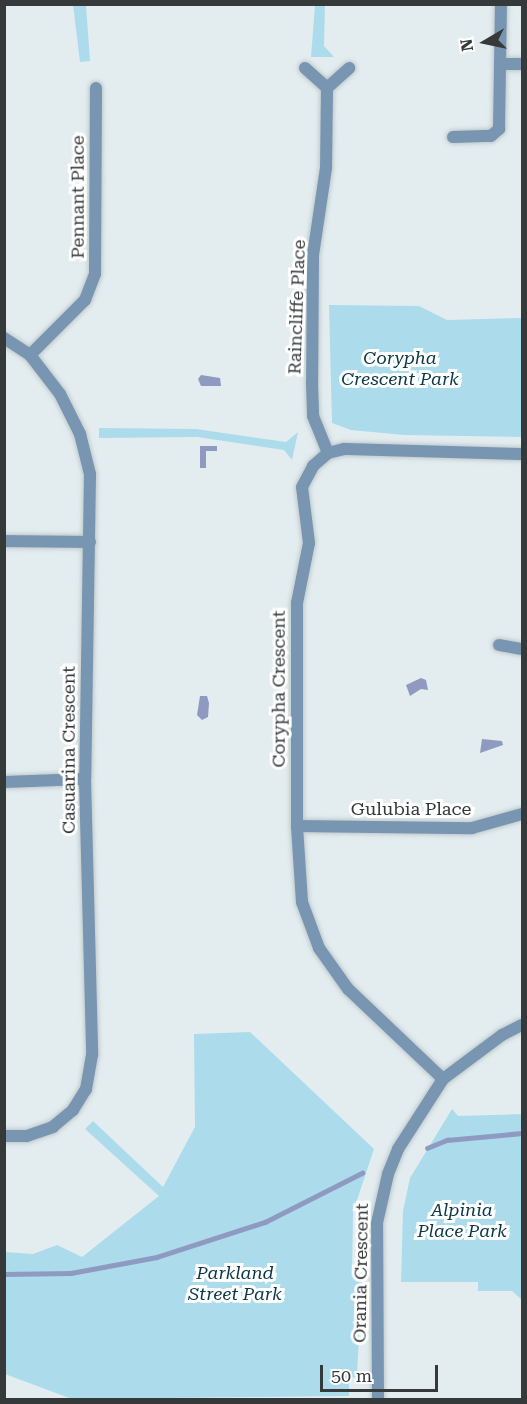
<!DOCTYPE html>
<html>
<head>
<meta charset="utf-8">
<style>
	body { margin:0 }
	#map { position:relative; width:527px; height:1404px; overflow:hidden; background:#e3edf0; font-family:"Roboto Serif",serif }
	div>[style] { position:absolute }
	.green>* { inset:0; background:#acdbec }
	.water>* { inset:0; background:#8f9ac0 }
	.stream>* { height:4.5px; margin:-2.25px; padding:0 2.25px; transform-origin:2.25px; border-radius:2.25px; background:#8f9ac0 }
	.roads { filter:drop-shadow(0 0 2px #c0c9cc) drop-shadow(0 0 2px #c0c9cc) }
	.minor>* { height:12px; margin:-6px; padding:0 6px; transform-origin:6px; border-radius:6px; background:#7895b1 }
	span { translate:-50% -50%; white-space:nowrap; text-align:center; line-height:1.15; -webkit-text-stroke:6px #fff; paint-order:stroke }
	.street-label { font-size:18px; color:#35393a }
	.park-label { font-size:18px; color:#0a3745; font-style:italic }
	.frame { position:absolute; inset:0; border:6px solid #35393a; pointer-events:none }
	.north { position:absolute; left:455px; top:12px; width:60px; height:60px; -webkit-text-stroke:4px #fff; paint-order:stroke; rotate:261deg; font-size:16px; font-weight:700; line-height:24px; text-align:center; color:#35393a }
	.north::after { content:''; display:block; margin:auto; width:21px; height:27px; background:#35393a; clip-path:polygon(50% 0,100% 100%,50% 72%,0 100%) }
	.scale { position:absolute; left:320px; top:1365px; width:118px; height:27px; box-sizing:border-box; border:3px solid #35393a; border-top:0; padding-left:8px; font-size:18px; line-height:21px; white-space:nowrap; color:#35393a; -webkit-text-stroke:4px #fff; paint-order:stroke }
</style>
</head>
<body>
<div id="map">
	<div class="green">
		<div style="clip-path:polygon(73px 5px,86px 5px,90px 61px,80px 62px)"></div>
		<div style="clip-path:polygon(315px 5px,325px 5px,324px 46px,334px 57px,311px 57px)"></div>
		<div style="clip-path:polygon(329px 305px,419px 306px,447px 320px,522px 318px,522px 437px,404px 435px,351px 430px,332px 423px)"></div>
		<div style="clip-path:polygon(99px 428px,196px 429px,286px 442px,298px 432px,292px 460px,284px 450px,197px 437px,99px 438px)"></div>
		<div style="clip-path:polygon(250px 1032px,374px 1149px,353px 1212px,352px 1272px,362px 1279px,357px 1376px,349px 1379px,349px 1396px,72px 1399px,5px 1374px,5px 1252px,33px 1254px,57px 1245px,82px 1257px,159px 1196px,85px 1129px,93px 1121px,163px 1187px,195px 1127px,194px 1034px)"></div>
		<div style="clip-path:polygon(452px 1109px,458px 1116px,522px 1114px,522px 1300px,512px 1291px,478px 1291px,478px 1282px,401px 1282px,403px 1211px,410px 1178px)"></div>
	</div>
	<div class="water">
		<div style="clip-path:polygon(201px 375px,220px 378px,221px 386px,201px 386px,198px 379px)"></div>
		<div style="clip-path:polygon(200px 446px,217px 446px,217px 451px,206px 451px,206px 468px,200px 468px)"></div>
		<div style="clip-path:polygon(421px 678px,426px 680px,428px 690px,421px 689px,410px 696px,406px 685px)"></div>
		<div style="clip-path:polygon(200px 696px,207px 696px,209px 703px,208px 717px,202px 720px,197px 715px)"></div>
		<div style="clip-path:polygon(482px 739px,502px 741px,503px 745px,480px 753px)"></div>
	</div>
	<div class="stream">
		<div style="left:427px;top:1148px;width:22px;rotate:-22deg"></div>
		<div style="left:447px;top:1140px;width:75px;rotate:-5.3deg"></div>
		<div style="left:4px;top:1274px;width:67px;rotate:-0.9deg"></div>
		<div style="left:71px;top:1273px;width:87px;rotate:-10.5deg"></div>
		<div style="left:157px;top:1257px;width:114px;rotate:-18deg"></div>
		<div style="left:265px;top:1222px;width:109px;rotate:-26.8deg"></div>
	</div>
	<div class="roads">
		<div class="minor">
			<div style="left:500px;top:64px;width:22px"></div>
			<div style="left:305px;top:68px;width:30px;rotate:42deg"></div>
			<div style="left:327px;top:88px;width:80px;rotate:90.7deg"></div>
			<div style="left:326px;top:168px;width:88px;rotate:98.5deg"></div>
			<div style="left:313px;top:255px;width:128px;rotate:90.4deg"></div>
			<div style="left:312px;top:383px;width:33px;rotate:88deg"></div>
			<div style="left:313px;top:416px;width:40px;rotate:68deg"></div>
			<div style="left:327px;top:88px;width:30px;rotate:-42deg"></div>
			<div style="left:453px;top:137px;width:38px;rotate:-2deg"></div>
			<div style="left:491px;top:136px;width:11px;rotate:-41deg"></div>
			<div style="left:499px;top:129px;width:125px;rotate:-89.1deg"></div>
			<div style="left:4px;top:338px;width:31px;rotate:33deg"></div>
			<div style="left:30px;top:355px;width:49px;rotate:52.4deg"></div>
			<div style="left:60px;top:394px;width:45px;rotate:63.4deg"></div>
			<div style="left:80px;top:434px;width:41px;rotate:76deg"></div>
			<div style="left:90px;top:474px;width:305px;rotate:90.9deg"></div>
			<div style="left:85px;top:779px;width:276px;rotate:88.5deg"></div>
			<div style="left:92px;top:1055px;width:35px;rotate:100deg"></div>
			<div style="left:86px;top:1089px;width:25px;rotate:122deg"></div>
			<div style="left:73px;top:1110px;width:26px;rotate:140deg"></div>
			<div style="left:53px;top:1127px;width:28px;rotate:161deg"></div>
			<div style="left:27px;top:1136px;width:23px;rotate:180deg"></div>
			<div style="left:30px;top:355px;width:78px;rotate:-45deg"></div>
			<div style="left:85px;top:300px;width:28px;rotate:-69deg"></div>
			<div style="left:95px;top:274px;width:186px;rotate:-89.7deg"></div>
			<div style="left:4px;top:541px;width:86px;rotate:0.7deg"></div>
			<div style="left:499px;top:645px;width:23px;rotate:10deg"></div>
			<div style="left:4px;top:782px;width:81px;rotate:-2.1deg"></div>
			<div style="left:297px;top:826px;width:175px;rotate:0.7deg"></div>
			<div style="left:472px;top:828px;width:52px;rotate:-15.6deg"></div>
			<div style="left:443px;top:1079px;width:131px;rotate:-136.5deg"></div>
			<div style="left:348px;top:989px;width:50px;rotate:-125.3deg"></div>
			<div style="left:319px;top:948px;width:49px;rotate:-110.3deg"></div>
			<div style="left:302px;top:902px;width:76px;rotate:-93.8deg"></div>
			<div style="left:297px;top:826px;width:223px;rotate:-90deg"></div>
			<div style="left:297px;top:603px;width:61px;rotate:-78.7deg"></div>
			<div style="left:309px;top:543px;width:56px;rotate:-97.1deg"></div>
			<div style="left:302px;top:487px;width:24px;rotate:-62deg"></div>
			<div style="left:313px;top:466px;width:20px;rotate:-41deg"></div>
			<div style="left:328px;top:453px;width:16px;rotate:-14deg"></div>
			<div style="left:344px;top:449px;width:178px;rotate:1.6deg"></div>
			<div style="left:378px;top:1400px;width:177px;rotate:-90.3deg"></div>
			<div style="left:377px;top:1223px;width:50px;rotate:-77.3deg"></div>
			<div style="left:388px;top:1174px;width:27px;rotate:-68deg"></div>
			<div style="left:398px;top:1149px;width:83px;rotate:-57.3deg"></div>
			<div style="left:443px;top:1079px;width:74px;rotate:-36.7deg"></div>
			<div style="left:502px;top:1035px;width:22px;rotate:-27deg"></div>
		</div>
	</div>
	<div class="street-label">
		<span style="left:78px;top:197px;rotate:-90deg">Pennant Place</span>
		<span style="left:297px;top:307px;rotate:-88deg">Raincliffe Place</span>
		<span style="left:279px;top:689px;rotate:-90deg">Corypha Crescent</span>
		<span style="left:69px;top:750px;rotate:-90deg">Casuarina Crescent</span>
		<span style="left:411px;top:809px">Gulubia Place</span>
		<span style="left:361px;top:1273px;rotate:-89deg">Orania Crescent</span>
	</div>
	<div class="park-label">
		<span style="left:400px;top:369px">Corypha<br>Crescent Park</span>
		<span style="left:462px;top:1221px">Alpinia<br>Place Park</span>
		<span style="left:235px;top:1284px">Parkland<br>Street Park</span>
	</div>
	<div class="frame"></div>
	<div class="north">N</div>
	<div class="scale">50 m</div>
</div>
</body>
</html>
